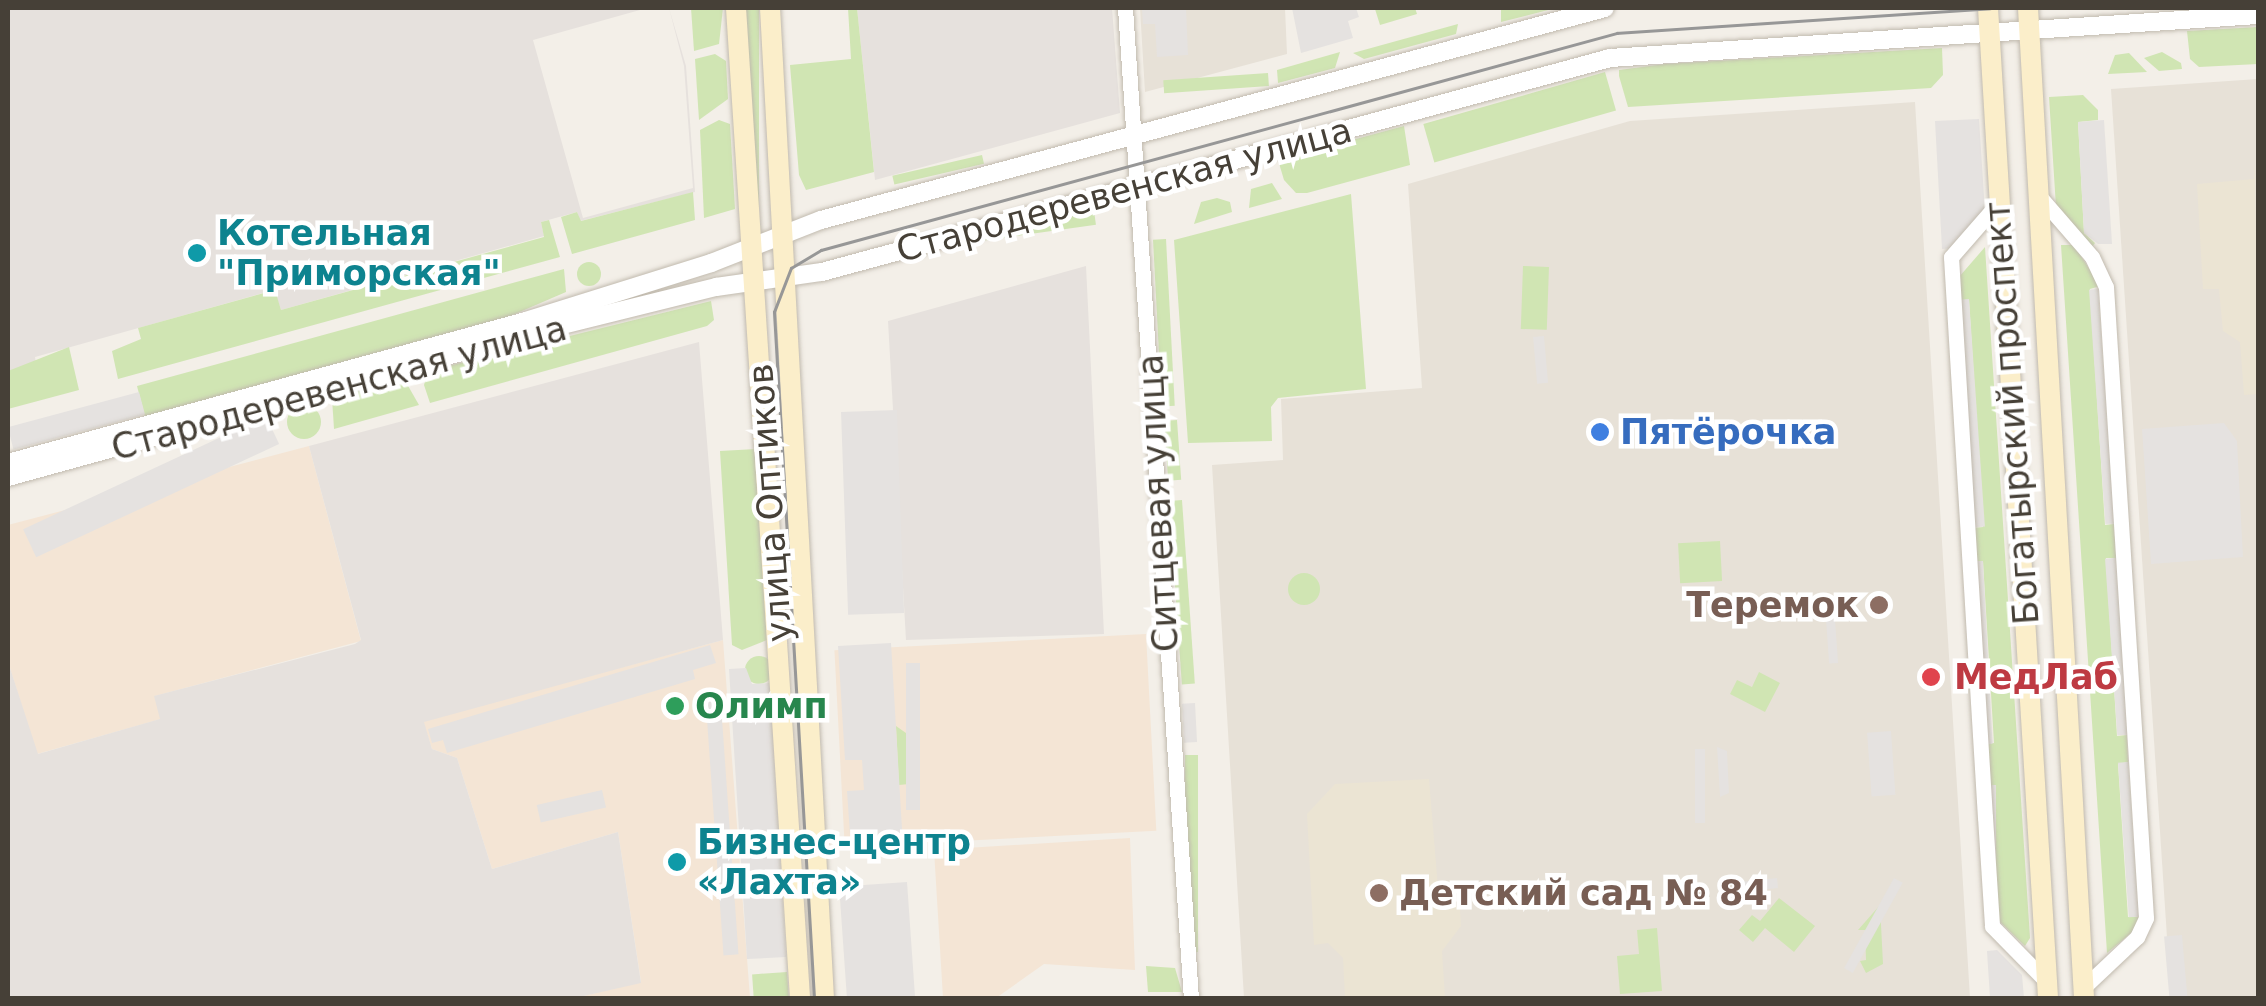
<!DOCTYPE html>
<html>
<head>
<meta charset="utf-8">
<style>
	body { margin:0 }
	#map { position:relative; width:2266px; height:1006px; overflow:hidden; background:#f3efe8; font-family:"DejaVu Sans",sans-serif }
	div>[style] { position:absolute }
	.residential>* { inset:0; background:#e7e1d7 }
	.commercial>* { inset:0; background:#f4e5d5; transform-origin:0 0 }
	.industrial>* { inset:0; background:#e6e1dd }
	.education>* { inset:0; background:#ebe4d3 }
	.green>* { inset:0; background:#d0e5b3; transform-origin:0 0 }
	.round { border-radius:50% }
	.parking>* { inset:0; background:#e5e2e0; transform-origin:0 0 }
	.roads { filter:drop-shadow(0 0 2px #c1baae) drop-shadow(0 0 2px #c1baae) }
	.minor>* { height:15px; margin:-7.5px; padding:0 7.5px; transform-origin:7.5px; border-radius:7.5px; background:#fff }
	.tertiary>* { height:18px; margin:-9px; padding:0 9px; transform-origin:9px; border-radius:9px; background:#fff }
	.secondary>* { height:20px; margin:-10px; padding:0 10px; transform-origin:10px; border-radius:10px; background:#fbeeca }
	.tram>* { height:2.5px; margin:-1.25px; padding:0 1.25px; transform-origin:1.25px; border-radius:1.25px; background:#979797 }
	.dots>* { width:28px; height:28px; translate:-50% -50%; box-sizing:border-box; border:5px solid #fff; border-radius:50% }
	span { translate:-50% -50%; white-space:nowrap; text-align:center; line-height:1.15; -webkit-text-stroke:9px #fff; paint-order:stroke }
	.street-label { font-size:35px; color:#464037 }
	.culture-label { font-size:35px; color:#0d838f; font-weight:700 }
	.left { translate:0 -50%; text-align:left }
	.shop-label { font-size:35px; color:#366cbe; font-weight:700 }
	.education-label { font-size:35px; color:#785e54; font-weight:700 }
	.right { translate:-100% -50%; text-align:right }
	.health-label { font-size:35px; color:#be3a42; font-weight:700 }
	.leisure-label { font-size:35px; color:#27864d; font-weight:700 }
	.frame { position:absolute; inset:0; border:10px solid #464037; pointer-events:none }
</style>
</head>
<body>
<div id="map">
	<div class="residential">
		<div style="clip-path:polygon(1140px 8px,1285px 8px,1287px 54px,1145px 92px)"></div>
		<div style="clip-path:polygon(2258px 79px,2258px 998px,2171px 998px,2111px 89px)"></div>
		<div style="clip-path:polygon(1915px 102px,1970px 998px,1244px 998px,1212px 465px,1283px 460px,1281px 399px,1422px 388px,1408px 184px,1630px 121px)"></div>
	</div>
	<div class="commercial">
		<div style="clip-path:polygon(309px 446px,361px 641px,155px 696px,161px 719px,37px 754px,8px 662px,8px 525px)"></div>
		<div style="left:1146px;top:634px;width:197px;height:312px;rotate:87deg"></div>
		<div style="clip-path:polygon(723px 640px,750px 998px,575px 998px,641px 982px,618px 832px,492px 869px,457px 758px,432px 749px,423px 721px)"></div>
		<div style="clip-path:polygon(1130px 838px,1135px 970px,1044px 964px,996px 998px,943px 998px,934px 850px)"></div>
	</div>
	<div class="industrial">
		<div style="clip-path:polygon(8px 8px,647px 8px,533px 40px,583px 218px,693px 188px,684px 66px,669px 8px,686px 66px,695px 192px,580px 221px,577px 212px,541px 222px,544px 236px,281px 310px,274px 290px,35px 357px,36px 364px,8px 371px)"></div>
		<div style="clip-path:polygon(857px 8px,1112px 8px,1120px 113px,875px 180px)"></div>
		<div style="clip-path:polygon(1086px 266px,1104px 634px,906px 640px,888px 321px)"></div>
		<div style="clip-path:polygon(699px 342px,723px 640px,424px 722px,432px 749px,457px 758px,492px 869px,618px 832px,641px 983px,575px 998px,8px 998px,8px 662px,38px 754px,160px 719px,154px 696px,355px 644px,361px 640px,309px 446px)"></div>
	</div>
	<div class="education">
		<div style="clip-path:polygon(2255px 162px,2258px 394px,2244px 395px,2240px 342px,2223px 331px,2219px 289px,2203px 289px,2197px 184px,2254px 179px)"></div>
		<div style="clip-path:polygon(1429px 779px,1438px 888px,1460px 910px,1461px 926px,1442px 951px,1445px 998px,1345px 998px,1343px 958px,1328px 943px,1314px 945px,1307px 814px,1335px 784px)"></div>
	</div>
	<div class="green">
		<div style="clip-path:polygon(691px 8px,723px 8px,719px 44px,694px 51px)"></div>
		<div style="left:746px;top:8px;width:13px;height:199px"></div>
		<div style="clip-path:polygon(848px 8px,857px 8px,874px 172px,806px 190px,799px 175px,790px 65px,851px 59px)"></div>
		<div style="clip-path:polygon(1415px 8px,1417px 14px,1380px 25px,1375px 9px)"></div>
		<div style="clip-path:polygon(1501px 8px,1556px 8px,1501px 22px)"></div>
		<div style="clip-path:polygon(1458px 24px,1456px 34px,1364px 59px,1353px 53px)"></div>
		<div style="clip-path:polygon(2258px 27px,2258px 64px,2199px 67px,2190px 59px,2187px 31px)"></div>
		<div style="clip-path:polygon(1942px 48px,1943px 75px,1931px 88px,1628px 107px,1619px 76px,1619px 70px,1665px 64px)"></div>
		<div style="clip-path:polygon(1340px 52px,1335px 68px,1278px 83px,1277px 70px)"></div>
		<div style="clip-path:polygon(2162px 52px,2181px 63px,2182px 69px,2159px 71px,2144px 58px)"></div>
		<div style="clip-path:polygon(2129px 53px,2147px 72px,2108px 74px,2115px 55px)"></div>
		<div style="clip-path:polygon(715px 54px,726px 61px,728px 99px,699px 120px,695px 59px)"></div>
		<div style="left:1605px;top:72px;width:40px;height:189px;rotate:74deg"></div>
		<div style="left:1268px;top:73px;width:13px;height:105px;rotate:86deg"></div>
		<div style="clip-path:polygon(2083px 95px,2098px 110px,2098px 120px,2078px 122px,2084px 233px,2095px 243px,2092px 247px,2056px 207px,2049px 97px)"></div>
		<div style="clip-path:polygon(719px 120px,730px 124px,735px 209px,704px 218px,700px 130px)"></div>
		<div style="clip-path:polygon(1404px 126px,1410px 165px,1307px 193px,1296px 193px,1284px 180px,1278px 160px)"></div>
		<div style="left:982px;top:155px;width:9px;height:92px;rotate:77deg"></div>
		<div style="clip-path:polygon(1272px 183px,1282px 199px,1249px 208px,1251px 189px)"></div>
		<div style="clip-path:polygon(693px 192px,695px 220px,572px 254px,561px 217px,577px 212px,581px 221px)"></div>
		<div style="clip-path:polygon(1351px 194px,1366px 389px,1278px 398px,1271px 407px,1272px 441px,1188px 443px,1174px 240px)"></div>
		<div style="clip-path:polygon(1217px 198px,1230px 202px,1232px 212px,1194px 224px,1201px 202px)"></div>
		<div style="left:1094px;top:211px;width:14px;height:167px;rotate:82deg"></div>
		<div style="clip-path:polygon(549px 220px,560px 257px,118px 379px,112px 351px,141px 339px,138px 328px,275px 290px,281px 310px,544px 237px,541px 222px)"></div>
		<div style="left:1166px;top:239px;width:167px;height:13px;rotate:87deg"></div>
		<div style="clip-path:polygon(2061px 245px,2074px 245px,2100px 286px,2090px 289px,2105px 525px,2114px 524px,2116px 558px,2106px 558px,2117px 736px,2127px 735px,2128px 762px,2118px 764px,2128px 917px,2139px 917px,2137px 928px,2107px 953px)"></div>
		<div style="clip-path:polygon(1985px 247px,2030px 938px,2025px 946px,1996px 918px,1985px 744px,1994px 743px,1983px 562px,1975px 561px,1974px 528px,1983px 527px,1969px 300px,1960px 300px,1959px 277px)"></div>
		<div class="round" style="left:577px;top:262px;width:24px;height:24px"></div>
		<div style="left:1523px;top:266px;width:26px;height:63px;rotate:2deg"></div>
		<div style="clip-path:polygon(564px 269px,566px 292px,508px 317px,145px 417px,137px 386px)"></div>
		<div style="clip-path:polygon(711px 301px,714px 320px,707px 326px,430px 403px,424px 385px,428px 371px)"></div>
		<div style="clip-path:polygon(69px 347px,79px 390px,8px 409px,8px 371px)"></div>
		<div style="clip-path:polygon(403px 377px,419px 405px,334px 429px,332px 398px)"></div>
		<div class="round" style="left:287px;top:405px;width:34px;height:34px"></div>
		<div style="left:1177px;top:420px;width:60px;height:13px;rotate:86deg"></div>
		<div style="clip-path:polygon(756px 449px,767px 640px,742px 650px,732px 645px,720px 451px)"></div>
		<div style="left:1182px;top:500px;width:184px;height:13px;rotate:86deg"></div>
		<div style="left:1720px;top:541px;width:40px;height:42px;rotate:87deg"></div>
		<div class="round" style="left:1288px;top:573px;width:32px;height:32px"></div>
		<div class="round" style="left:745px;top:656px;width:28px;height:28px"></div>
		<div style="clip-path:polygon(1759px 672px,1780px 683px,1765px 712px,1730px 694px,1737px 680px,1752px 687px)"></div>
		<div style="clip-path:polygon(896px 726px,906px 733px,909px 784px,899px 785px)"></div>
		<div style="left:1185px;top:755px;width:13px;height:197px"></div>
		<div style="clip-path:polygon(1779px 898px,1815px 926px,1794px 952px,1765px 928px,1753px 942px,1739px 930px,1752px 915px,1760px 921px)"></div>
		<div style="clip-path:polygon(1880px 905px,1883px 964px,1866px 973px,1860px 961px,1866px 960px,1865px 930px,1858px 930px)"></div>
		<div style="clip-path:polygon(1657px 928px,1662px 991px,1620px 994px,1617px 956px,1639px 954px,1637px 930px)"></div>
		<div style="clip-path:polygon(1146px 966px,1175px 968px,1182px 992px,1148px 992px)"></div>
		<div style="left:787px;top:972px;width:26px;height:35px;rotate:86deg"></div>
	</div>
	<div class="parking">
		<div style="clip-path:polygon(1142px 8px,1186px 8px,1188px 55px,1157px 57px,1155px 24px,1143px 24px)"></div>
		<div style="clip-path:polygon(1292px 8px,1356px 8px,1359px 17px,1348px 21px,1353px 38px,1301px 53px)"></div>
		<div style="clip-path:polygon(1979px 119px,1985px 212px,1953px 248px,1942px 249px,1935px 121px)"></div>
		<div style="clip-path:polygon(2104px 120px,2112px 244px,2098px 244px,2084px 233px,2078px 122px)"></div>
		<div style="left:2098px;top:289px;width:235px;height:9px;rotate:86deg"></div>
		<div style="left:1969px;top:299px;width:228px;height:14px;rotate:86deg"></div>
		<div style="left:1544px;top:336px;width:47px;height:11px;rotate:85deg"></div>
		<div style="left:139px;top:392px;width:23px;height:136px;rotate:75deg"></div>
		<div style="left:897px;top:410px;width:203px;height:56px;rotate:88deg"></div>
		<div style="left:266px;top:416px;width:31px;height:268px;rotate:65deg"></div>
		<div style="clip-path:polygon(2224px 423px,2237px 441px,2243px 557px,2151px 564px,2142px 429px)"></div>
		<div style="left:2116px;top:558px;width:177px;height:11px;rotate:86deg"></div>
		<div style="left:1983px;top:561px;width:183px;height:10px;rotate:87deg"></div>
		<div style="left:1835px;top:619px;width:44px;height:9px;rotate:86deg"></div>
		<div style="clip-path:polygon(891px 643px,903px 846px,851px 849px,847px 791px,864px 790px,862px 760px,845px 760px,838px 646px)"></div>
		<div style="clip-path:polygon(710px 645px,716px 663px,693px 670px,695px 679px,447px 753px,443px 740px,432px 743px,428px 729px)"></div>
		<div style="left:906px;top:663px;width:14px;height:147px"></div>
		<div style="clip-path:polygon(746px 668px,752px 684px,770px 683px,786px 957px,747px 959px,729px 669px)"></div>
		<div style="left:720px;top:690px;width:265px;height:15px;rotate:86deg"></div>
		<div style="left:1195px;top:703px;width:39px;height:13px;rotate:87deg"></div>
		<div style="left:1891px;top:731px;width:64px;height:24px;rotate:86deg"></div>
		<div style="clip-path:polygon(1717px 747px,1727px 751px,1729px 793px,1720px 797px)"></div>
		<div style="left:1695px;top:749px;width:10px;height:74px"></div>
		<div style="left:2128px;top:762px;width:155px;height:10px;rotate:86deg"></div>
		<div style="left:1986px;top:785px;width:10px;height:116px"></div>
		<div style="left:602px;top:790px;width:18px;height:67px;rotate:77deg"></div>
		<div style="left:1777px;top:878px;width:10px;height:40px;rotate:84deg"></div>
		<div style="left:1894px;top:878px;width:10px;height:103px;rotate:29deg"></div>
		<div style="left:907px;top:882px;width:116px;height:68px;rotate:86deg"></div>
		<div style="left:2182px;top:935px;width:63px;height:18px;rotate:85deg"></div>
		<div style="clip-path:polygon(1997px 950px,2022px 975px,2024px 998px,1990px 998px,1987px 951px)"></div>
	</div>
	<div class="roads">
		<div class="minor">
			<div style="left:1125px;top:8px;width:992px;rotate:86.19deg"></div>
			<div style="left:2040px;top:197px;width:79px;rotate:49.1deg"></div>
			<div style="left:2092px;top:257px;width:33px;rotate:65deg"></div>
			<div style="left:2106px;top:287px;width:632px;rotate:86.37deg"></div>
			<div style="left:2146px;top:918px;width:21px;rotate:115deg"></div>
			<div style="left:2137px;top:937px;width:73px;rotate:136.7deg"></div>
			<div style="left:1999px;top:202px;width:73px;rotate:131.1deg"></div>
			<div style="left:1951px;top:257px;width:561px;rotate:86.53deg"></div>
			<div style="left:1985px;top:817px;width:109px;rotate:86.3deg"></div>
			<div style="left:1992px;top:926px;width:80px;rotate:45.5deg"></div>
		</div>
		<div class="tertiary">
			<div style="left:8px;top:463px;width:537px;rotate:-15.33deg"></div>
			<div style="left:526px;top:321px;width:194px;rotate:-17.4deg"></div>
			<div style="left:711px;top:263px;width:118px;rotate:-21.4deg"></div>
			<div style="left:821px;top:220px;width:812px;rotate:-15.13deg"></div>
			<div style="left:8px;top:477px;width:541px;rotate:-15.42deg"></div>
			<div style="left:530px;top:333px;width:192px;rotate:-13.9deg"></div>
			<div style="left:716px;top:287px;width:107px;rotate:-8.1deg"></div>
			<div style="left:822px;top:272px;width:817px;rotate:-15.19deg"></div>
			<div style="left:1610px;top:58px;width:649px;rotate:-3.8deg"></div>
		</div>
		<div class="secondary">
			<div style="left:736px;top:8px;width:992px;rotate:86.3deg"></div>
			<div style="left:770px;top:8px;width:991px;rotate:86.88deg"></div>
			<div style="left:1988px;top:8px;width:992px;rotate:86.53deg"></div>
			<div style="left:2028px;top:8px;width:992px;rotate:86.76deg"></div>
		</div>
	</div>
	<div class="tram">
		<div style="left:814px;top:998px;width:687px;rotate:-93.34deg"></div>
		<div style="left:774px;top:312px;width:47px;rotate:-68.9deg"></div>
		<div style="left:791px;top:268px;width:35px;rotate:-31deg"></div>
		<div style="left:821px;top:250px;width:825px;rotate:-15.25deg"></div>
		<div style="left:1617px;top:33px;width:373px;rotate:-3.8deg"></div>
	</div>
	<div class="dots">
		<div style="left:197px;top:253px;background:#0f9aa8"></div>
		<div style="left:1600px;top:432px;background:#3f7fe0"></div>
		<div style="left:1879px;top:605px;background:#8d6e63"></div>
		<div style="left:1931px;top:677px;background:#e0444e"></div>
		<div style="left:675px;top:706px;background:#2e9e5b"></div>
		<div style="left:677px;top:862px;background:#0f9aa8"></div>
		<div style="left:1379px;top:893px;background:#8d6e63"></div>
	</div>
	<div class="street-label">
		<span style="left:1124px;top:190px;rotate:-15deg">Стародеревенская улица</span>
		<span style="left:339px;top:388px;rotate:-15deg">Стародеревенская улица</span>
		<span style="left:2012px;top:413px;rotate:-94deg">Богатырский проспект</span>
		<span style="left:770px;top:503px;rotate:-94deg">улица Оптиков</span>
		<span style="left:1158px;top:503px;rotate:-93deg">Ситцевая улица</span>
	</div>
	<div class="culture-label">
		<span class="left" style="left:217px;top:253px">Котельная<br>"Приморская"</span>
		<span class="left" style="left:697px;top:862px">Бизнес-центр<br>«Лахта»</span>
	</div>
	<div class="shop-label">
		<span class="left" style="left:1620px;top:432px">Пятёрочка</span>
	</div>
	<div class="education-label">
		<span class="right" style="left:1859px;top:605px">Теремок</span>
		<span class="left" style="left:1399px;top:893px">Детский сад № 84</span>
	</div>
	<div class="health-label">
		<span class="left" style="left:1954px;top:677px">МедЛаб</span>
	</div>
	<div class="leisure-label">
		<span class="left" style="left:695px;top:706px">Олимп</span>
	</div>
	<div class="frame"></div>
</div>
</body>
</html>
